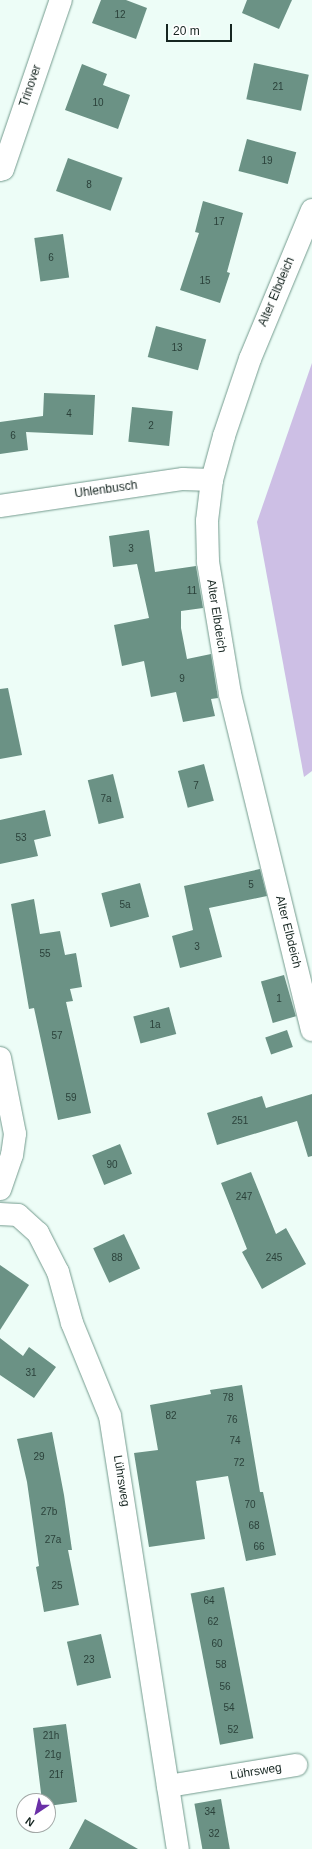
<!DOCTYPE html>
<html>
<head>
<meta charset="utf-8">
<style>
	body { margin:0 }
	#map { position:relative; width:312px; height:1849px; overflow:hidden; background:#edfdf7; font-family:Helvetica,sans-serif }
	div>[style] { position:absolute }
	.green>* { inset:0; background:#cdbfe5 }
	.building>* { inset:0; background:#6b9285; transform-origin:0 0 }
	.roads { filter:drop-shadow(0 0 1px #749b8e) drop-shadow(0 0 1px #749b8e) }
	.minor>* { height:22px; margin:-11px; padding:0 11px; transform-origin:11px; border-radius:11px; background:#fff }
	span { translate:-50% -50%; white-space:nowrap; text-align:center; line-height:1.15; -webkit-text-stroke:3px #fff; paint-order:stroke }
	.number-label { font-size:10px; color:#2b413a }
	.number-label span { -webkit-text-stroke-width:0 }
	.street-label { font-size:12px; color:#162621 }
	.north { position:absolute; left:16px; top:1793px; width:40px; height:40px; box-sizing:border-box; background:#fff; border:1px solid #a2a8a6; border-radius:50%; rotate:215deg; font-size:11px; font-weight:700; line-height:16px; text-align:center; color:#162621 }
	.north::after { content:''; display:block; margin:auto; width:14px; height:18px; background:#6a30a7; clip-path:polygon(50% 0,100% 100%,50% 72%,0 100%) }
	.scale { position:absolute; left:166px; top:24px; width:66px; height:18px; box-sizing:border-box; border:2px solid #162621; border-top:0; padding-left:5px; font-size:12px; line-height:14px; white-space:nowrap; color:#162621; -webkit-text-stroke:3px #fff; paint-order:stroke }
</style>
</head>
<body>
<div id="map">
	<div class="green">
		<div style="clip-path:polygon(312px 363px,312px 771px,304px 777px,257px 522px)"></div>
	</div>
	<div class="building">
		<div style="clip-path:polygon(101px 0,126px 0,147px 8px,136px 39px,92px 23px)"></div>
		<div style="clip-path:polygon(247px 0,292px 0,279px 29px,242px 13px)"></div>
		<div style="left:254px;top:63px;width:56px;height:37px;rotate:12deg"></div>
		<div style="clip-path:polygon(82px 64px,107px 74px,103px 85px,130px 95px,118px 129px,65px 110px)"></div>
		<div style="left:247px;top:139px;width:51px;height:33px;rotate:15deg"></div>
		<div style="left:68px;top:158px;width:58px;height:35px;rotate:20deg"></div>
		<div style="clip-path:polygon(203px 201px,243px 213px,227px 272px,230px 273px,220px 303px,180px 290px,199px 233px,195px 232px)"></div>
		<div style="left:63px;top:234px;width:44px;height:29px;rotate:82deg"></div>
		<div style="left:156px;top:326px;width:52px;height:32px;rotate:15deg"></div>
		<div style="clip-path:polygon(44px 393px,95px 395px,93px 435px,26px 432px,28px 450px,0 454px,0 422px,43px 416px)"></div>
		<div style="left:132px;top:407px;width:41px;height:35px;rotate:6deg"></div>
		<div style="clip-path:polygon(149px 530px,155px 572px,196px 566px,203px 608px,181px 611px,181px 628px,187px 659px,211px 654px,218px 698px,211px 699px,215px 716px,183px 722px,176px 692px,151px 697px,144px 661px,122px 666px,114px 625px,149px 618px,137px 564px,113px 567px,109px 536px)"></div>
		<div style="clip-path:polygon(8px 688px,22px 755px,0 759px,0 689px)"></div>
		<div style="left:204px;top:764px;width:38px;height:27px;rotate:75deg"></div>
		<div style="left:113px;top:774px;width:45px;height:26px;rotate:76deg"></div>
		<div style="clip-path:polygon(45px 810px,51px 836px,34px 840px,38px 856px,0 864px,0 820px)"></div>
		<div style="clip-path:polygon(260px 869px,267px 896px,209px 908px,222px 957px,180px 968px,172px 936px,193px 930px,184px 886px)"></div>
		<div style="left:140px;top:883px;width:35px;height:40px;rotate:75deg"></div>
		<div style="clip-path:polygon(34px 899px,40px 934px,60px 931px,65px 955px,76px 953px,82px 987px,70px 989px,73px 1001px,66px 1002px,91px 1113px,58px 1120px,34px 1008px,29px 1009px,11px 904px)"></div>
		<div style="left:284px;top:975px;width:43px;height:24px;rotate:74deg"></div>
		<div style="left:169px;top:1007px;width:28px;height:37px;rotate:75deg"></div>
		<div style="left:287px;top:1030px;width:18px;height:23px;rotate:71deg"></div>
		<div style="clip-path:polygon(312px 1094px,312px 1156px,308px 1157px,297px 1121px,217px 1145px,207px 1113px,262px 1096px,266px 1108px)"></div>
		<div style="left:120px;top:1144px;width:32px;height:30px;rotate:68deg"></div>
		<div style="clip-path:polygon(251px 1172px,276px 1234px,286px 1228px,306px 1264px,262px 1289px,242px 1252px,247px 1249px,221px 1183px)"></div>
		<div style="left:124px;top:1234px;width:38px;height:34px;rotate:65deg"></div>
		<div style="clip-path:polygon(0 1265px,29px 1285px,0 1330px)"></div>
		<div style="clip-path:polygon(0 1338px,23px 1356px,29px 1347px,56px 1367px,34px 1398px,0 1375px)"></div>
		<div style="clip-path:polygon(242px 1385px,260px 1492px,263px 1492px,276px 1555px,246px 1561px,228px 1476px,196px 1481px,205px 1539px,149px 1547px,134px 1453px,158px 1450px,150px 1405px,211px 1394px,210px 1390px)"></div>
		<div style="clip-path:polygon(52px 1432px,64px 1495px,72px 1550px,68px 1550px,79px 1605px,44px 1612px,36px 1567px,39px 1566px,27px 1482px,17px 1439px)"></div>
		<div style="left:224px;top:1587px;width:154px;height:34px;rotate:79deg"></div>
		<div style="left:101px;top:1634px;width:45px;height:35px;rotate:77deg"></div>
		<div style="clip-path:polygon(66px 1724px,77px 1802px,48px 1806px,48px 1801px,42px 1801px,33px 1728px)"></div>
		<div style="left:221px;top:1799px;width:51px;height:27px;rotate:80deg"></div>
		<div style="clip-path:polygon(85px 1819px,103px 1829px,138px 1849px,69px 1849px)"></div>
	</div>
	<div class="roads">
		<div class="minor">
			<div style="left:0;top:170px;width:3px;rotate:-18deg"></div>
			<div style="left:3px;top:169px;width:179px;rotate:-71.1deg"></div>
			<div style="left:312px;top:210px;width:161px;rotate:112.6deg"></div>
			<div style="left:250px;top:359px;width:81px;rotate:108.7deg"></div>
			<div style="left:224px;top:436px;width:46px;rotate:105.3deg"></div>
			<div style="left:212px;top:480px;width:41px;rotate:97deg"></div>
			<div style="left:207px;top:521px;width:41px;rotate:88.6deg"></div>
			<div style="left:208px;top:562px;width:134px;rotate:80.5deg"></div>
			<div style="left:230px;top:694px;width:346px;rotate:76.3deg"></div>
			<div style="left:0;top:506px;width:185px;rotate:-8.4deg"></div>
			<div style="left:183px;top:479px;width:29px;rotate:2deg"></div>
			<div style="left:0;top:1058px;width:77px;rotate:78.8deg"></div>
			<div style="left:15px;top:1134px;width:21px;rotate:98deg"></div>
			<div style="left:12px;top:1155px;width:36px;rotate:109deg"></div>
			<div style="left:0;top:1214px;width:18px;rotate:3deg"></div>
			<div style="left:18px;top:1215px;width:27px;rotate:42deg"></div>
			<div style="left:38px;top:1233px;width:44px;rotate:62.9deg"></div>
			<div style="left:58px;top:1272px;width:53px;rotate:74.6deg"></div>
			<div style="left:72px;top:1323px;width:100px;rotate:67.8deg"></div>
			<div style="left:110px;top:1416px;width:438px;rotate:81.1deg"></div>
			<div style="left:168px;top:1786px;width:130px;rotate:-9.3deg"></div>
		</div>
	</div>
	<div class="number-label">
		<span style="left:120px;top:15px">12</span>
		<span style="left:278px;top:87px">21</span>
		<span style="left:98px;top:103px">10</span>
		<span style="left:267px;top:161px">19</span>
		<span style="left:89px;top:185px">8</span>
		<span style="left:219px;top:222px">17</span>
		<span style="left:51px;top:258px">6</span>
		<span style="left:205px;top:281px">15</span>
		<span style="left:177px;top:348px">13</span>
		<span style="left:69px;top:414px">4</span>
		<span style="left:151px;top:426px">2</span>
		<span style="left:13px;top:436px">6</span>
		<span style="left:131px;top:549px">3</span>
		<span style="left:192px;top:591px">11</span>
		<span style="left:182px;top:679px">9</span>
		<span style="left:196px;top:786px">7</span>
		<span style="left:106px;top:799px">7a</span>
		<span style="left:21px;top:838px">53</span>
		<span style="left:251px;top:885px">5</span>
		<span style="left:125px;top:905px">5a</span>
		<span style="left:197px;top:947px">3</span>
		<span style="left:45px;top:954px">55</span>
		<span style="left:279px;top:999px">1</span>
		<span style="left:155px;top:1025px">1a</span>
		<span style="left:57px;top:1036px">57</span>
		<span style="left:71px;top:1098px">59</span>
		<span style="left:240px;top:1121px">251</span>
		<span style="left:112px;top:1165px">90</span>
		<span style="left:244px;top:1197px">247</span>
		<span style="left:117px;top:1258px">88</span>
		<span style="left:274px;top:1258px">245</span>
		<span style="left:31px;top:1373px">31</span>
		<span style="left:228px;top:1398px">78</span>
		<span style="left:171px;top:1416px">82</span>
		<span style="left:232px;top:1420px">76</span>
		<span style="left:235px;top:1441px">74</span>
		<span style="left:39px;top:1457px">29</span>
		<span style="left:239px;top:1463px">72</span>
		<span style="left:250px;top:1505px">70</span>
		<span style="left:49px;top:1512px">27b</span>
		<span style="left:254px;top:1526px">68</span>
		<span style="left:53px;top:1540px">27a</span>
		<span style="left:259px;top:1547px">66</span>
		<span style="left:57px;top:1586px">25</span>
		<span style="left:209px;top:1601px">64</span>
		<span style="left:213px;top:1622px">62</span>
		<span style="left:217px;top:1644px">60</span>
		<span style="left:89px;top:1660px">23</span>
		<span style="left:221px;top:1665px">58</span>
		<span style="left:225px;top:1687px">56</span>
		<span style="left:229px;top:1708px">54</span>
		<span style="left:233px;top:1730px">52</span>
		<span style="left:51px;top:1736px">21h</span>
		<span style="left:53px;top:1755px">21g</span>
		<span style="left:56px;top:1775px">21f</span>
		<span style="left:210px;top:1812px">34</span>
		<span style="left:214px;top:1834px">32</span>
	</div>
	<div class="street-label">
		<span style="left:31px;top:86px;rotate:-71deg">Trinover</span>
		<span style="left:277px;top:292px;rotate:-67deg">Alter Elbdeich</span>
		<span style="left:106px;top:490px;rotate:-8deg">Uhlenbusch</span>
		<span style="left:216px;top:616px;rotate:81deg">Alter Elbdeich</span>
		<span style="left:288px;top:932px;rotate:76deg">Alter Elbdeich</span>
		<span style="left:121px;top:1481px;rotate:81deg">Lührsweg</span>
		<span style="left:256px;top:1772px;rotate:-9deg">Lührsweg</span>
	</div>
	<div class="north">N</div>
	<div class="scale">20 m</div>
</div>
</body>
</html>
